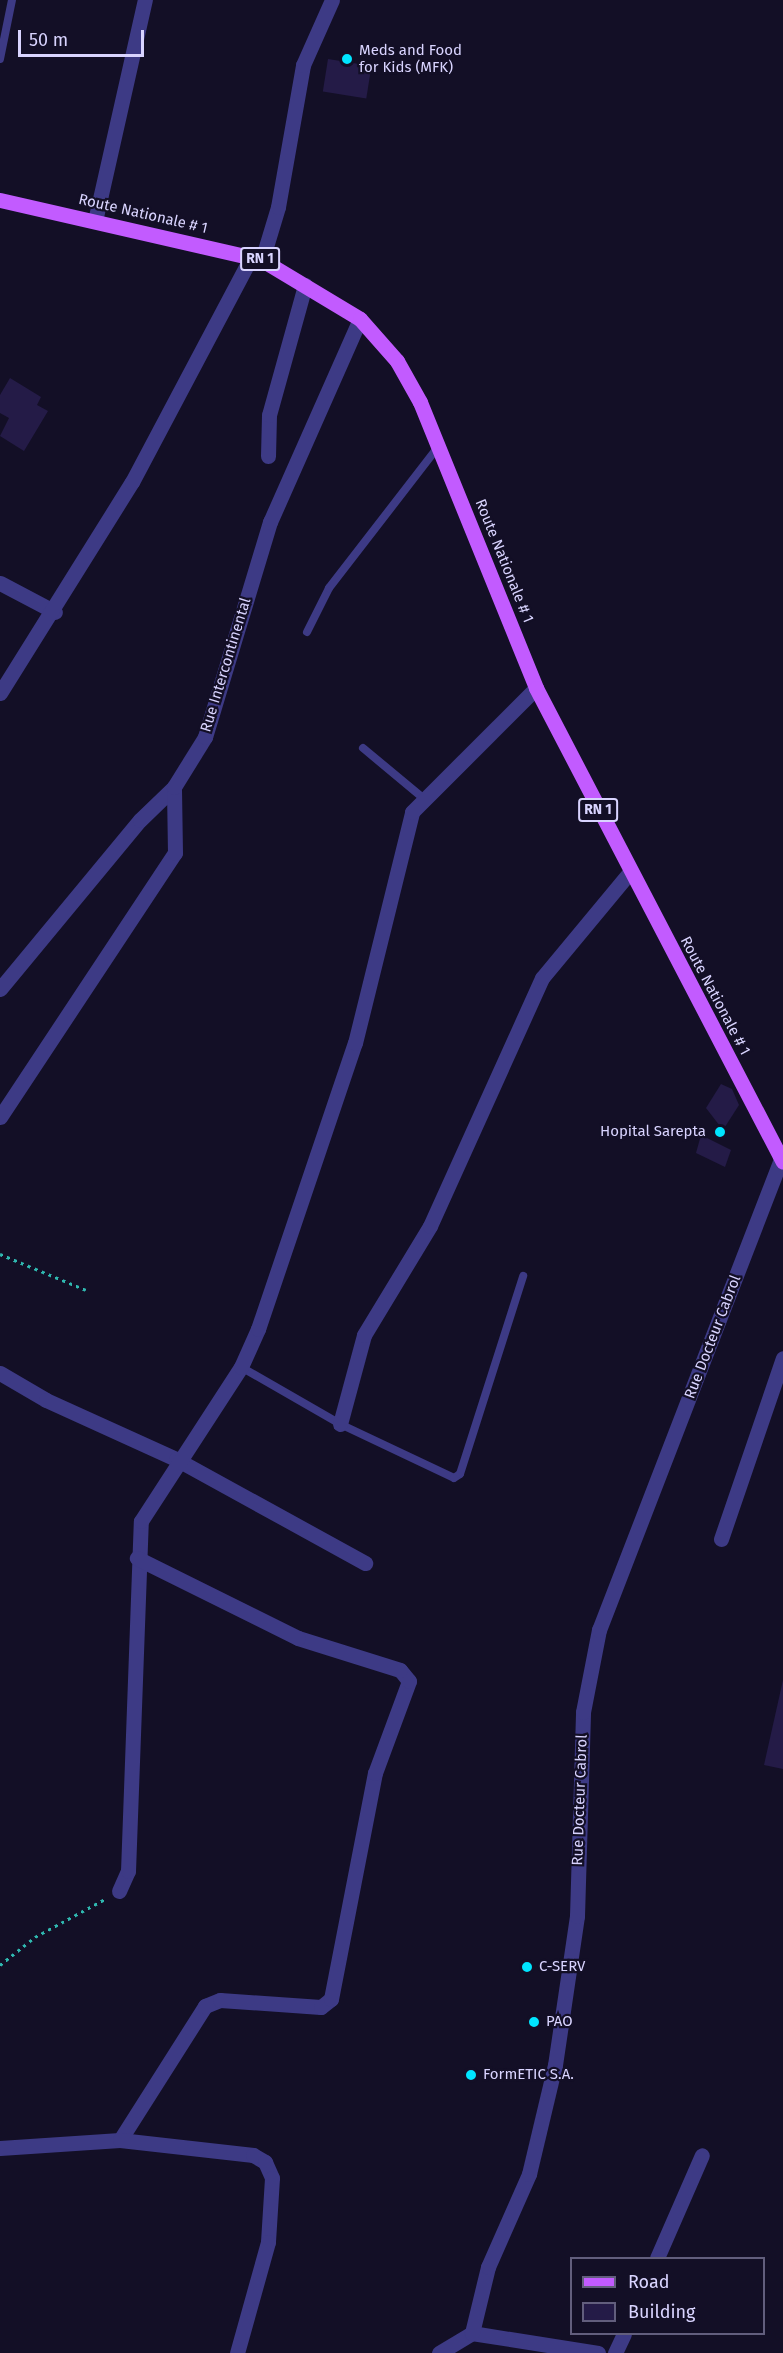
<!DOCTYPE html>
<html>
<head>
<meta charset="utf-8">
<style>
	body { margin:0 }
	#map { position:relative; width:783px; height:2353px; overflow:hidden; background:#130f26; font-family:"Fira Sans",sans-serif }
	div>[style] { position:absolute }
	.building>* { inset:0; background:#241b47; transform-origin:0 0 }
	.path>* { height:3px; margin-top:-1.5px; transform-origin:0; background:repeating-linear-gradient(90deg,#2fb8b0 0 3px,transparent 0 7.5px) }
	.lane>* { height:8px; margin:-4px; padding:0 4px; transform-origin:4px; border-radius:4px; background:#3d3a85 }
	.street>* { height:15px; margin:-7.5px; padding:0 7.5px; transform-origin:7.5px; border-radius:7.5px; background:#3d3a85 }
	.primary>* { height:15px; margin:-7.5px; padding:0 7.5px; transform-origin:7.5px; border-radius:7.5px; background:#c25bff }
	.dots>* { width:16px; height:16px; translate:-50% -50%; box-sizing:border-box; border:3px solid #130f26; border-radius:50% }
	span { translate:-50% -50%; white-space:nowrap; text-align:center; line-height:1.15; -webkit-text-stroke:4.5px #130f26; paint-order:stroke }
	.shield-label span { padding:2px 4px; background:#130f26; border:2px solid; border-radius:4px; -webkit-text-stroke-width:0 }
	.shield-label { font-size:14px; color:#d9d4ff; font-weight:700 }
	.poi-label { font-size:15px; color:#d9d4ff }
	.left { translate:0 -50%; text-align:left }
	.right { translate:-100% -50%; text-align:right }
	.street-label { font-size:15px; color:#d9d4ff }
	.legend { position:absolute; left:570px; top:2257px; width:195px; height:78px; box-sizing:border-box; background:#130f26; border:2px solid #625e7d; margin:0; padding:8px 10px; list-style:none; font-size:18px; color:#d9d4ff }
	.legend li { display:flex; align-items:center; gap:12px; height:30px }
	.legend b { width:30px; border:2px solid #625e7d }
	.scale { position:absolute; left:18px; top:30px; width:126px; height:27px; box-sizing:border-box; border:3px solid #d9d4ff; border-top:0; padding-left:8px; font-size:18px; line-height:21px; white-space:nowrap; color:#d9d4ff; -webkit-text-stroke:4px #130f26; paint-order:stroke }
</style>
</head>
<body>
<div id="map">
	<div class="building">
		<div style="left:328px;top:59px;width:44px;height:33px;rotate:9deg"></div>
		<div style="clip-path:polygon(10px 378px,41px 397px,37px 405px,48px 411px,24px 451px,0 436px,9px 418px,0 413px,0 395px)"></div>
		<div style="clip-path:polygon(721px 1084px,732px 1089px,739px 1105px,723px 1130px,706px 1108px)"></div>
		<div style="clip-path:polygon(701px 1135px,731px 1150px,725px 1167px,696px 1153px)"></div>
		<div style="clip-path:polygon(783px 1680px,783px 1769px,764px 1765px)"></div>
	</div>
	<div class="path">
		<div style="left:0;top:1254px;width:93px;rotate:22.7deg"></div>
		<div style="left:0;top:1965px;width:45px;rotate:-38.7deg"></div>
		<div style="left:35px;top:1937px;width:80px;rotate:-28.5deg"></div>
	</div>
	<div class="lane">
		<div style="left:0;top:59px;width:60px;rotate:-78.5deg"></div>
		<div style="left:307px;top:632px;width:49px;rotate:-63.4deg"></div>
		<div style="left:329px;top:588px;width:178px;rotate:-52.3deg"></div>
		<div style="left:363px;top:748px;width:78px;rotate:39.8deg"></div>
		<div style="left:241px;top:1367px;width:114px;rotate:29.9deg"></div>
		<div style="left:340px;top:1424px;width:126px;rotate:25.3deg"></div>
		<div style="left:454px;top:1478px;width:7px;rotate:-34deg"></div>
		<div style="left:460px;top:1474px;width:208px;rotate:-72.3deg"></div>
	</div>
	<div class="street">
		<div style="left:95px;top:221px;width:227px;rotate:-77.3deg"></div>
		<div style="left:262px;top:260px;width:55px;rotate:-73.2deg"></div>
		<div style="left:278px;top:207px;width:144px;rotate:-80deg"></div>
		<div style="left:303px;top:65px;width:71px;rotate:-66deg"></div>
		<div style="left:268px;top:456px;width:41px;rotate:-88.6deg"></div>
		<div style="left:269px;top:415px;width:135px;rotate:-74.5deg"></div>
		<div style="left:0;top:583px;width:62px;rotate:27.8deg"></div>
		<div style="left:0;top:693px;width:249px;rotate:-58deg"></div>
		<div style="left:132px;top:482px;width:255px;rotate:-62.1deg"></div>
		<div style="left:0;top:989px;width:219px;rotate:-50.4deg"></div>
		<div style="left:140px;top:820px;width:47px;rotate:-44.1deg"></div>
		<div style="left:0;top:1117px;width:317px;rotate:-56.5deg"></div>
		<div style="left:175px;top:853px;width:66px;rotate:-90.9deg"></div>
		<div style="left:174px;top:787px;width:59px;rotate:-58.2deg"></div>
		<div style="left:205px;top:737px;width:225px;rotate:-73.2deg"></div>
		<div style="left:270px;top:522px;width:222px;rotate:-66.1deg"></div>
		<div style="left:0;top:1373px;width:53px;rotate:30.4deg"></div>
		<div style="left:46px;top:1400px;width:143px;rotate:24.4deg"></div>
		<div style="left:176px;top:1459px;width:216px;rotate:28.8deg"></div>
		<div style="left:340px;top:1424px;width:92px;rotate:-74.9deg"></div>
		<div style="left:364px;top:1335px;width:127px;rotate:-58.8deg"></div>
		<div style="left:430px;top:1226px;width:272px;rotate:-65.7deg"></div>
		<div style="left:542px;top:978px;width:138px;rotate:-50.3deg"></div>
		<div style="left:721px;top:1539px;width:191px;rotate:-71.1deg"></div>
		<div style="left:119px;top:1891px;width:22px;rotate:-66deg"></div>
		<div style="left:128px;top:1871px;width:350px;rotate:-87.9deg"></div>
		<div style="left:141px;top:1521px;width:184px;rotate:-57deg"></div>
		<div style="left:241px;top:1367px;width:42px;rotate:-65.9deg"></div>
		<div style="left:258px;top:1329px;width:302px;rotate:-71.3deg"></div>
		<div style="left:355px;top:1043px;width:238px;rotate:-76.1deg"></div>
		<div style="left:412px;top:812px;width:175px;rotate:-45deg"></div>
		<div style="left:120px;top:2140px;width:159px;rotate:-57.6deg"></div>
		<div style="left:205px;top:2006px;width:16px;rotate:-22deg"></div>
		<div style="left:220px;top:2000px;width:101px;rotate:4deg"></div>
		<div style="left:321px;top:2007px;width:13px;rotate:-39deg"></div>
		<div style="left:331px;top:1999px;width:230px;rotate:-79deg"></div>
		<div style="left:375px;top:1773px;width:98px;rotate:-69.7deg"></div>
		<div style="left:409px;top:1681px;width:14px;rotate:-129deg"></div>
		<div style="left:400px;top:1670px;width:107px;rotate:-162.6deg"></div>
		<div style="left:298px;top:1638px;width:180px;rotate:-153.6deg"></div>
		<div style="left:0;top:2148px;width:120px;rotate:-3.8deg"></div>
		<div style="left:120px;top:2140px;width:134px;rotate:6.4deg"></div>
		<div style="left:253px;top:2155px;width:14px;rotate:30deg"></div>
		<div style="left:265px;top:2162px;width:17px;rotate:66deg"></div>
		<div style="left:272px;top:2178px;width:64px;rotate:93.6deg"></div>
		<div style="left:268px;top:2242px;width:115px;rotate:105.6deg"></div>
		<div style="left:657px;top:2258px;width:112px;rotate:-66.4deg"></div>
		<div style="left:439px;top:2353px;width:39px;rotate:-31deg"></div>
		<div style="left:598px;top:2353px;width:128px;rotate:-171deg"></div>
		<div style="left:472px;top:2333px;width:68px;rotate:-76.4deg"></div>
		<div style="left:488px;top:2267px;width:102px;rotate:-66.2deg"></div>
		<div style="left:529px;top:2174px;width:112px;rotate:-76.6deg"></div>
		<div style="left:555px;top:2065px;width:151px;rotate:-81.6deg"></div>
		<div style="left:577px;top:1916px;width:204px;rotate:-88.3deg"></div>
		<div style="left:583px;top:1712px;width:84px;rotate:-79deg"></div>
		<div style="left:599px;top:1630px;width:505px;rotate:-68.87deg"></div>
		<div style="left:615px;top:2353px;width:21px;rotate:-65deg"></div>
	</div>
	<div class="primary">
		<div style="left:0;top:200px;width:269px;rotate:12.9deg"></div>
		<div style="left:262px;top:260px;width:114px;rotate:31deg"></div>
		<div style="left:360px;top:319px;width:56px;rotate:48.6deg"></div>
		<div style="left:397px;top:361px;width:47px;rotate:60.7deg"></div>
		<div style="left:420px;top:402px;width:309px;rotate:67.9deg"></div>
		<div style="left:536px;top:688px;width:534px;rotate:62.48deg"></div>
	</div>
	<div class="dots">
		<div style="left:347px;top:59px;background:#00e5ff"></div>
		<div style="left:720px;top:1132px;background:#00e5ff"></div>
		<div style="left:527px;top:1967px;background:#00e5ff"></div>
		<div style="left:534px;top:2022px;background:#00e5ff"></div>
		<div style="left:471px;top:2075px;background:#00e5ff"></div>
	</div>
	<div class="shield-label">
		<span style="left:260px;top:259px">RN 1</span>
		<span style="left:598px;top:810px">RN 1</span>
	</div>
	<div class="poi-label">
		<span class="left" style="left:359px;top:59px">Meds and Food<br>for Kids (MFK)</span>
		<span class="right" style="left:706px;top:1132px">Hopital Sarepta</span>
		<span class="left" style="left:539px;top:1967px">C-SERV</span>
		<span class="left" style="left:546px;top:2022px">PAO</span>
		<span class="left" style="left:483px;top:2075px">FormETIC S.A.</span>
	</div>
	<div class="street-label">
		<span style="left:143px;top:214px;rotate:13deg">Route Nationale # 1</span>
		<span style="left:504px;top:561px;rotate:68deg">Route Nationale # 1</span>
		<span style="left:226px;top:665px;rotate:-73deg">Rue Intercontinental</span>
		<span style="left:715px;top:996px;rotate:62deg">Route Nationale # 1</span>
		<span style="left:713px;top:1337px;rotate:-69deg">Rue Docteur Cabrol</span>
		<span style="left:580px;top:1800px;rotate:-88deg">Rue Docteur Cabrol</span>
	</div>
	<ul class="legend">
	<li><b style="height:8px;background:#c25bff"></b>Road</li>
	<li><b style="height:16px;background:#241b47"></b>Building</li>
	</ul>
	<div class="scale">50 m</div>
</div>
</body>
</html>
